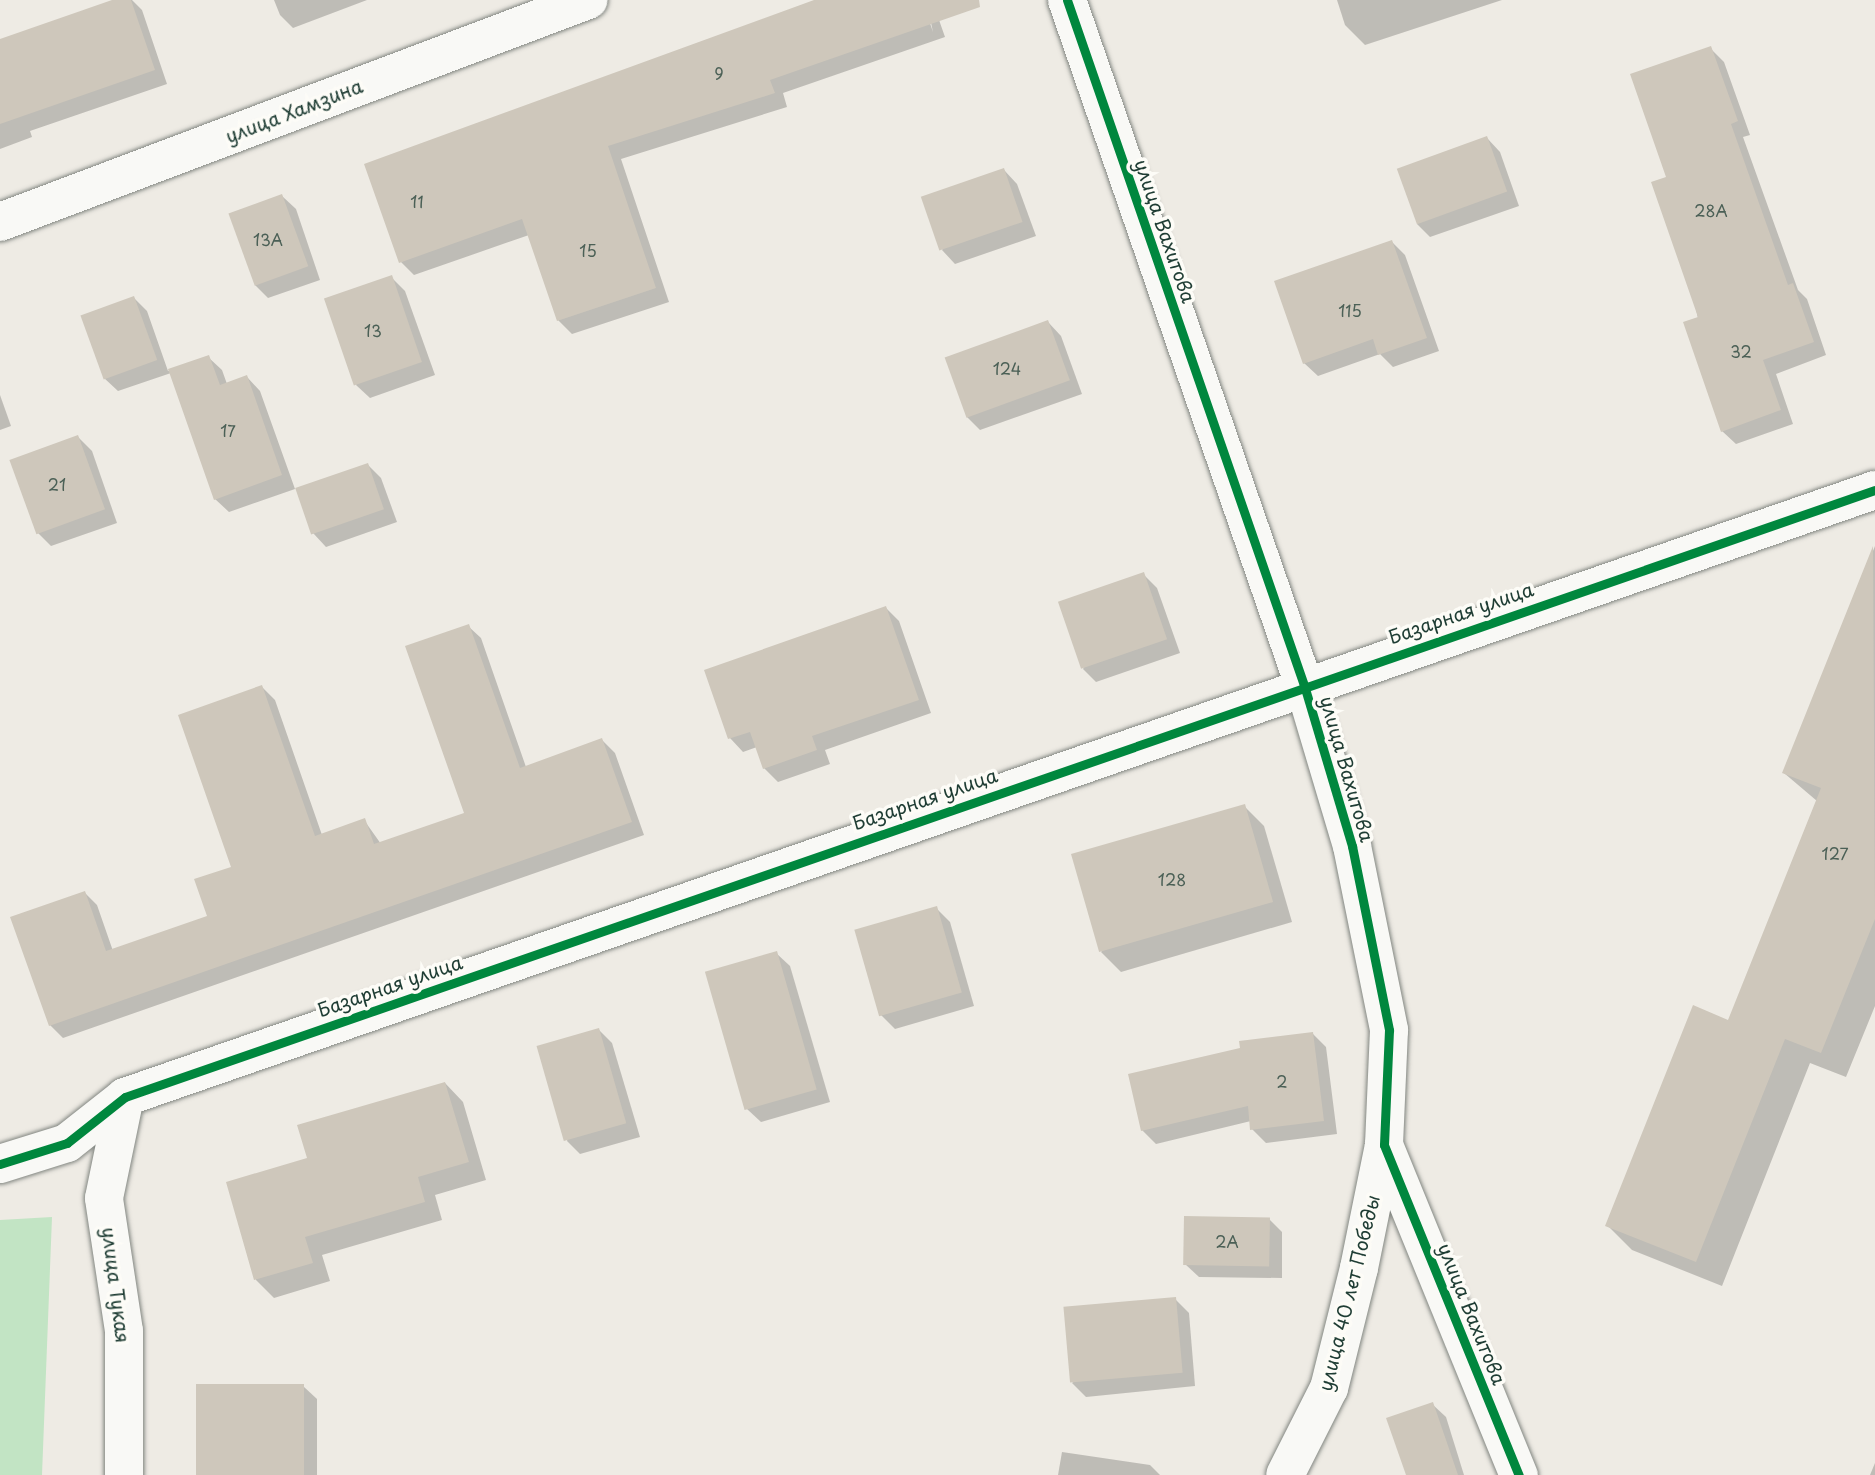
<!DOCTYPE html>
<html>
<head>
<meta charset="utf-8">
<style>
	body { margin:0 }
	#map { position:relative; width:1875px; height:1475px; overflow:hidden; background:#eeebe4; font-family:"Playpen Sans",sans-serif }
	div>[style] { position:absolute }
	.green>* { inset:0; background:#c2e4c4 }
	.shadow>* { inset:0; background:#0003 }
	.building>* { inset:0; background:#cec7bb; transform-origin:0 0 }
	.roads { filter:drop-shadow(0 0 2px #828681) drop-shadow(0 0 2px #828681) }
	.minor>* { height:38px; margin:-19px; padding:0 19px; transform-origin:19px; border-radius:19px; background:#f9f9f6 }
	.tertiary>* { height:38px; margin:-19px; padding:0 19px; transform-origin:19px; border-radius:19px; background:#f9f9f6 }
	.cycleway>* { height:9px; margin:-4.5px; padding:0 4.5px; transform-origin:4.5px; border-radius:4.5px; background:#00873e }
	span { translate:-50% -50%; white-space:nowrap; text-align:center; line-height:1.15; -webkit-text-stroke:7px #fdfcf7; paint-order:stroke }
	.number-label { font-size:16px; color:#4b6056 }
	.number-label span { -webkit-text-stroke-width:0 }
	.street-label { font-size:19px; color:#1f3d34 }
</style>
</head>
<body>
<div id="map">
	<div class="green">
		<div style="clip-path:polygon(52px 1217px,42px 1475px,0 1475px,0 1220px)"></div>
	</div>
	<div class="shadow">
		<div style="clip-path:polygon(117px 0,132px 0,142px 10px,167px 84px,30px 131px,32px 137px,0 149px,0 68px)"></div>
		<div style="clip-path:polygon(274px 0,367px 0,293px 28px,280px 15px)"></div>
		<div style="clip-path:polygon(822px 0,922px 0,933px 32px,926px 0,932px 0,945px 37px,783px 93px,787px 107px,621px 159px,669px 302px,572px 334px,558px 320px,529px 235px,414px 275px,401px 262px)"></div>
		<div style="clip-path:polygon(1337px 0,1502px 0,1365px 45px,1345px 25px)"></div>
		<div style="clip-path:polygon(1710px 48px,1724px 62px,1750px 135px,1743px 137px,1798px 290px,1807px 299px,1826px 355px,1776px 374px,1793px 424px,1736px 444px,1722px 431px,1668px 178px)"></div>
		<div style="clip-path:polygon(1487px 138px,1500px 152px,1519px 206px,1430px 237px,1417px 224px)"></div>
		<div style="clip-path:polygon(1004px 170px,1017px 184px,1036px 236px,955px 264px,942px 250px)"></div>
		<div style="clip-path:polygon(282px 196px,296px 209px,320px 280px,268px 298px,255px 285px)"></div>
		<div style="clip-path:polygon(1392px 242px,1405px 255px,1439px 351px,1393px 367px,1380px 354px,1318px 376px,1304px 363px)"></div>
		<div style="clip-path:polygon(391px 277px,405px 291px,435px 375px,370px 398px,356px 385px)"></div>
		<div style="clip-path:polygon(134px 298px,147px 311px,168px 371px,208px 357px,222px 370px,227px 384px,247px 377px,260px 391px,295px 489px,229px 512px,215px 499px,171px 373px,118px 391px,104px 378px)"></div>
		<div style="clip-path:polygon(1048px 322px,1061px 336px,1082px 394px,980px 430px,967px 417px)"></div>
		<div style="clip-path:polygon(0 395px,11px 426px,0 430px)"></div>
		<div style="clip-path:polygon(78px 437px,92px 451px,117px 523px,51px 546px,37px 532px)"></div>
		<div style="clip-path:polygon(368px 465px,381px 478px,397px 522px,326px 547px,313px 533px)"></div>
		<div style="clip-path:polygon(1875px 546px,1875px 1006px,1846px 1077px,1810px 1063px,1722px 1286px,1632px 1250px,1607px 1225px,1729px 1022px,1817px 801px,1784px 773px)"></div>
		<div style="clip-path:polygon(1143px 574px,1157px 588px,1180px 653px,1096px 682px,1083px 669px)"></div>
		<div style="clip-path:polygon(886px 608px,899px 621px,931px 713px,825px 750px,830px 764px,778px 782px,764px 768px,757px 747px,743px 752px,730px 738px)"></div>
		<div style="clip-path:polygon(468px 626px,481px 638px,526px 767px,602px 740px,615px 753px,644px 835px,63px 1038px,50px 1025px,85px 893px,97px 905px,113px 951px,210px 917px,233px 868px,262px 687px,275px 700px,322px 835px,364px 820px,381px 844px,466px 814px)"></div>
		<div style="clip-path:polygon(1244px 806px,1264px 826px,1292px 922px,1121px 972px,1101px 952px)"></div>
		<div style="clip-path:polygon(936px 908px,950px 922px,974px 1006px,895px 1029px,881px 1015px)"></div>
		<div style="clip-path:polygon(776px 953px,790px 966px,830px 1102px,761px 1122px,747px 1109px)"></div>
		<div style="clip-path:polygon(599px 1030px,612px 1043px,640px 1137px,580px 1154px,567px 1141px)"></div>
		<div style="clip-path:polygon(1313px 1034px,1326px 1047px,1337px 1134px,1266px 1143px,1252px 1129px,1251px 1121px,1156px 1144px,1142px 1130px)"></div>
		<div style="clip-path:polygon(445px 1083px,463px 1102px,486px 1180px,435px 1195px,442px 1220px,322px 1255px,330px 1281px,274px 1298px,256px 1280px,228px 1183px,309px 1159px)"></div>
		<div style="clip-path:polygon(1269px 1219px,1282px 1232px,1282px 1278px,1199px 1277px,1185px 1264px)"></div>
		<div style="clip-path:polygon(1175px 1299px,1189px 1313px,1195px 1386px,1086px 1397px,1072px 1383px)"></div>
		<div style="clip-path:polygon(303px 1386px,317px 1399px,317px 1475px,198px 1475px)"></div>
		<div style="clip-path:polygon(1432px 1404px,1446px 1417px,1464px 1475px,1407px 1475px)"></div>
		<div style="clip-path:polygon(1062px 1452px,1150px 1465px,1160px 1475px,1058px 1475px)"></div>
		<div style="clip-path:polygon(1875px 1463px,1875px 1475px,1870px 1475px)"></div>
	</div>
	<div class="building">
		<div style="clip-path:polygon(112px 0,131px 0,155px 70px,0 124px,0 39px)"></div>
		<div style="clip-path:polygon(814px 0,979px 0,980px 7px,770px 80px,775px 93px,608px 146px,656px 288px,557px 321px,522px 219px,399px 263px,364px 164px)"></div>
		<div style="clip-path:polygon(1711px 46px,1738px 121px,1731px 124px,1788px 285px,1793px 283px,1814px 342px,1763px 360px,1781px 410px,1721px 432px,1683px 322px,1698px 317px,1651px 182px,1666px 177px,1630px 74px)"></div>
		<div style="left:1487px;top:136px;width:59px;height:96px;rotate:70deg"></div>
		<div style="left:1004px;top:168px;width:57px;height:88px;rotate:71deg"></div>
		<div style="left:282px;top:194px;width:77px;height:57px;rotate:70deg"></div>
		<div style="clip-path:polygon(1392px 240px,1427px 338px,1378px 355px,1373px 339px,1303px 364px,1274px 281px)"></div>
		<div style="left:392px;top:275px;width:92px;height:72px;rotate:71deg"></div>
		<div style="left:134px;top:296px;width:68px;height:57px;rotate:70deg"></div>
		<div style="left:1048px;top:320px;width:64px;height:110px;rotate:70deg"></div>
		<div style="clip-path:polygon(209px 355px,220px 385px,247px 375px,282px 475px,214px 500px,168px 369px)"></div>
		<div style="left:78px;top:435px;width:79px;height:73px;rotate:70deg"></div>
		<div style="left:368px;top:463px;width:49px;height:77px;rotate:71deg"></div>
		<div style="clip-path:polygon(1873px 546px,1875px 919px,1821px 1053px,1785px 1039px,1696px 1262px,1605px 1226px,1693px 1005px,1728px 1020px,1821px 788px,1782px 773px)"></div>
		<div style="left:1144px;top:572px;width:71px;height:91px;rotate:71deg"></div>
		<div style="clip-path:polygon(886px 606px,919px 700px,812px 736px,817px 750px,763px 769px,750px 732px,728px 739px,704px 670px)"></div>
		<div style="clip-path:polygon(469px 624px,520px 768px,602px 738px,632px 822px,49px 1026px,10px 917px,85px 891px,106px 951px,207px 916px,194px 879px,231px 867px,178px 715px,262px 685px,315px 836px,365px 818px,374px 844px,464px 813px,405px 646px)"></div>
		<div style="left:1245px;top:804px;width:102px;height:181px;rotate:74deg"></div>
		<div style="left:937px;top:906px;width:90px;height:86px;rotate:74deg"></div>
		<div style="left:777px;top:951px;width:144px;height:75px;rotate:74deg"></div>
		<div style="left:599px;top:1028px;width:99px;height:65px;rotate:74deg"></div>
		<div style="clip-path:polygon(1313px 1032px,1324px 1121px,1250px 1130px,1248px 1106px,1141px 1131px,1128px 1074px,1240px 1048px,1239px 1041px)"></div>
		<div style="clip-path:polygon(445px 1082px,469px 1162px,418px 1177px,425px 1202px,305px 1237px,313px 1263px,254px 1280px,226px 1182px,307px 1158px,297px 1125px)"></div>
		<div style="left:1184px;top:1216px;width:86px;height:49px;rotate:1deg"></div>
		<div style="left:1176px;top:1297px;width:76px;height:113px;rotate:85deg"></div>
		<div style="left:196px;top:1384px;width:108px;height:91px"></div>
		<div style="clip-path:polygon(1433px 1402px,1458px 1475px,1406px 1475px,1386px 1418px)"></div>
	</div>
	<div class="roads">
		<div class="minor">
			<div style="left:0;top:222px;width:629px;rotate:-20.68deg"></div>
			<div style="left:1384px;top:1145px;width:357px;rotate:67.8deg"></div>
			<div style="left:0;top:1164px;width:70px;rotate:-17.4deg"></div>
			<div style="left:67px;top:1143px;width:74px;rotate:-38.4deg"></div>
			<div style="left:125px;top:1097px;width:1852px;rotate:-19.13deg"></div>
			<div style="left:124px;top:1475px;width:144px;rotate:-90deg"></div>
			<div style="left:124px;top:1331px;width:134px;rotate:-98.6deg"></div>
			<div style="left:104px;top:1198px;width:103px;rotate:-78.3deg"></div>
		</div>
		<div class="tertiary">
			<div style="left:1067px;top:0;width:725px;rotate:70.92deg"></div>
			<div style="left:1304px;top:685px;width:168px;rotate:73.4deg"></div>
			<div style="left:1352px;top:846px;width:188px;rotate:78.6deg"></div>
			<div style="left:1389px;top:1030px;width:115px;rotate:92.5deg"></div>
			<div style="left:1384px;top:1145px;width:126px;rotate:101.5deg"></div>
			<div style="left:1359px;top:1268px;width:124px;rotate:104deg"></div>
			<div style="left:1329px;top:1388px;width:97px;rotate:116.8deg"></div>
		</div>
	</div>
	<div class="cycleway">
		<div style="left:1067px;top:0;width:725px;rotate:70.92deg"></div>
		<div style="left:1304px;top:685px;width:168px;rotate:73.4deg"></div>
		<div style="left:1352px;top:846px;width:188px;rotate:78.6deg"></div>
		<div style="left:1389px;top:1030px;width:115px;rotate:92.5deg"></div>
		<div style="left:1384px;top:1145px;width:357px;rotate:67.8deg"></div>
		<div style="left:0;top:1164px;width:70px;rotate:-17.4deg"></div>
		<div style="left:67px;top:1143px;width:74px;rotate:-38.4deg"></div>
		<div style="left:125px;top:1097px;width:1852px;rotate:-19.13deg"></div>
	</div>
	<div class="number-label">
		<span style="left:719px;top:73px">9</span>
		<span style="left:417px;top:201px">11</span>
		<span style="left:1711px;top:210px">28А</span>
		<span style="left:268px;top:239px">13А</span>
		<span style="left:588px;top:250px">15</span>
		<span style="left:1350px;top:310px">115</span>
		<span style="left:373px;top:330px">13</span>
		<span style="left:1741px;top:351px">32</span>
		<span style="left:1007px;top:368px">124</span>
		<span style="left:228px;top:430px">17</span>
		<span style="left:57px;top:484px">21</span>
		<span style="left:1835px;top:853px">127</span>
		<span style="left:1172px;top:879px">128</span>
		<span style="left:1282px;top:1081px">2</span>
		<span style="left:1227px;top:1241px">2А</span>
	</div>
	<div class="street-label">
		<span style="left:294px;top:111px;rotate:-21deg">улица Хамзина</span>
		<span style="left:1165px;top:231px;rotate:71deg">улица Вахитова</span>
		<span style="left:1461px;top:613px;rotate:-19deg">Базарная улица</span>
		<span style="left:1347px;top:769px;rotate:74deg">улица Вахитова</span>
		<span style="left:925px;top:799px;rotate:-19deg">Базарная улица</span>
		<span style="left:390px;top:986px;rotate:-19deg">Базарная улица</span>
		<span style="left:116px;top:1285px;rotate:83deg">улица Тукая</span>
		<span style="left:1349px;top:1293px;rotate:-76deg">улица 40 лет Победы</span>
		<span style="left:1472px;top:1314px;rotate:68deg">улица Вахитова</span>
	</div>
</div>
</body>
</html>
